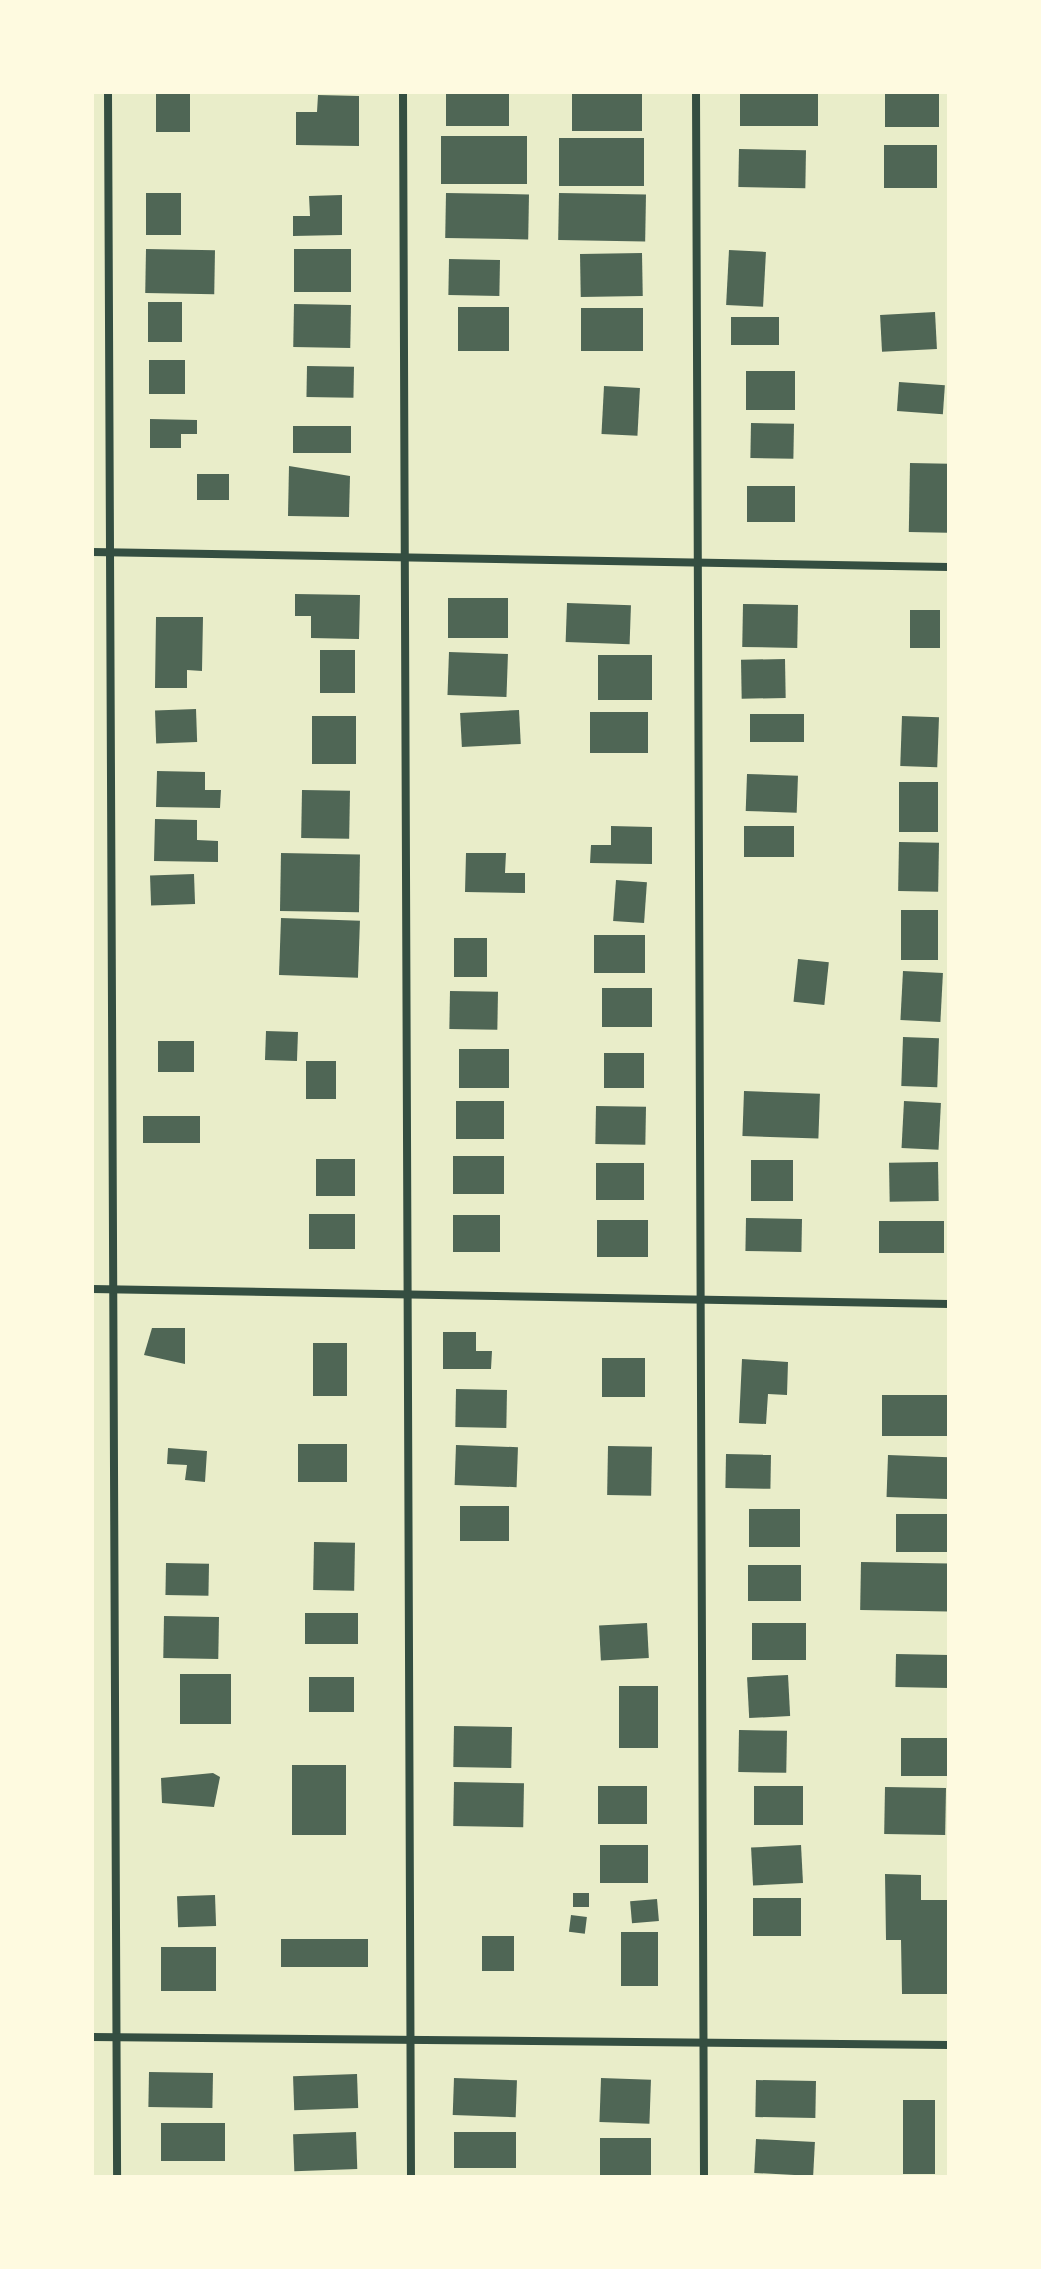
<!DOCTYPE html>
<html>
<head>
<meta charset="utf-8">
<style>
	body { margin:0 }
	#map { position:relative; width:1041px; height:2269px; overflow:hidden; background:#e9edc9; font-family:"Titillium Web",sans-serif }
	div>[style] { position:absolute }
	.building>* { inset:0; background:#4f6655; transform-origin:0 0 }
	.minor>* { height:8px; margin:-4px; padding:0 4px; transform-origin:4px; border-radius:4px; background:#344e41 }
	span { translate:-50% -50%; white-space:nowrap; text-align:center; line-height:1.15; -webkit-text-stroke:6px #fefae0; paint-order:stroke }
	.frame { position:absolute; inset:0; border:94px solid #fefae0; pointer-events:none }
</style>
</head>
<body>
<div id="map">
	<div class="building">
		<div style="left:156px;top:92px;width:34px;height:40px"></div>
		<div style="left:446px;top:92px;width:63px;height:34px"></div>
		<div style="left:572px;top:92px;width:70px;height:39px"></div>
		<div style="left:740px;top:92px;width:78px;height:34px"></div>
		<div style="left:885px;top:92px;width:54px;height:35px"></div>
		<div style="clip-path:polygon(318px 95px,359px 96px,359px 146px,296px 145px,296px 112px,317px 112px)"></div>
		<div style="left:441px;top:136px;width:86px;height:48px"></div>
		<div style="left:559px;top:138px;width:85px;height:48px"></div>
		<div style="left:937px;top:145px;width:43px;height:53px;rotate:90deg"></div>
		<div style="left:739px;top:149px;width:67px;height:38px;rotate:1deg"></div>
		<div style="left:146px;top:193px;width:35px;height:42px"></div>
		<div style="left:446px;top:193px;width:83px;height:45px;rotate:1deg"></div>
		<div style="left:559px;top:193px;width:87px;height:47px;rotate:1deg"></div>
		<div style="clip-path:polygon(342px 195px,342px 235px,293px 236px,293px 216px,310px 216px,309px 196px)"></div>
		<div style="left:146px;top:249px;width:69px;height:44px;rotate:1deg"></div>
		<div style="left:294px;top:249px;width:57px;height:43px"></div>
		<div style="left:729px;top:250px;width:37px;height:55px;rotate:3deg"></div>
		<div style="left:642px;top:253px;width:43px;height:62px;rotate:89deg"></div>
		<div style="left:449px;top:259px;width:51px;height:36px;rotate:1deg"></div>
		<div style="left:182px;top:302px;width:40px;height:34px;rotate:90deg"></div>
		<div style="left:294px;top:304px;width:57px;height:43px;rotate:1deg"></div>
		<div style="left:458px;top:307px;width:51px;height:44px"></div>
		<div style="left:581px;top:308px;width:62px;height:43px"></div>
		<div style="left:935px;top:312px;width:37px;height:55px;rotate:87deg"></div>
		<div style="left:731px;top:317px;width:48px;height:28px"></div>
		<div style="left:149px;top:360px;width:36px;height:34px"></div>
		<div style="left:307px;top:366px;width:47px;height:31px;rotate:1deg"></div>
		<div style="left:746px;top:371px;width:49px;height:39px"></div>
		<div style="left:899px;top:382px;width:46px;height:29px;rotate:4deg"></div>
		<div style="left:604px;top:386px;width:36px;height:48px;rotate:3deg"></div>
		<div style="clip-path:polygon(150px 419px,197px 420px,197px 434px,181px 434px,181px 448px,150px 448px)"></div>
		<div style="left:751px;top:423px;width:43px;height:35px;rotate:1deg"></div>
		<div style="left:293px;top:426px;width:58px;height:27px"></div>
		<div style="left:910px;top:463px;width:39px;height:69px;rotate:1deg"></div>
		<div style="clip-path:polygon(289px 466px,350px 476px,349px 517px,288px 516px)"></div>
		<div style="left:197px;top:474px;width:32px;height:26px"></div>
		<div style="left:747px;top:486px;width:48px;height:36px"></div>
		<div style="clip-path:polygon(295px 594px,360px 595px,359px 639px,311px 638px,311px 616px,295px 616px)"></div>
		<div style="left:508px;top:598px;width:40px;height:60px;rotate:90deg"></div>
		<div style="left:567px;top:603px;width:64px;height:39px;rotate:2deg"></div>
		<div style="left:743px;top:604px;width:55px;height:43px;rotate:1deg"></div>
		<div style="left:910px;top:610px;width:30px;height:38px"></div>
		<div style="clip-path:polygon(156px 617px,203px 617px,202px 671px,187px 670px,187px 688px,155px 688px)"></div>
		<div style="left:320px;top:650px;width:35px;height:43px"></div>
		<div style="left:449px;top:652px;width:59px;height:43px;rotate:2deg"></div>
		<div style="left:598px;top:655px;width:54px;height:45px"></div>
		<div style="left:785px;top:659px;width:39px;height:44px;rotate:89deg"></div>
		<div style="left:196px;top:709px;width:33px;height:41px;rotate:88deg"></div>
		<div style="left:519px;top:710px;width:34px;height:59px;rotate:87deg"></div>
		<div style="left:590px;top:712px;width:58px;height:41px"></div>
		<div style="left:750px;top:714px;width:54px;height:28px"></div>
		<div style="left:312px;top:716px;width:44px;height:48px"></div>
		<div style="left:902px;top:716px;width:37px;height:50px;rotate:2deg"></div>
		<div style="clip-path:polygon(157px 771px,205px 772px,205px 790px,221px 790px,220px 808px,156px 807px)"></div>
		<div style="left:747px;top:774px;width:51px;height:37px;rotate:2deg"></div>
		<div style="left:899px;top:782px;width:39px;height:50px"></div>
		<div style="left:302px;top:790px;width:48px;height:48px;rotate:1deg"></div>
		<div style="clip-path:polygon(155px 819px,197px 820px,197px 840px,218px 841px,218px 862px,154px 861px)"></div>
		<div style="clip-path:polygon(611px 826px,652px 827px,652px 864px,590px 863px,591px 845px,611px 845px)"></div>
		<div style="left:744px;top:826px;width:50px;height:31px"></div>
		<div style="left:899px;top:842px;width:40px;height:49px;rotate:1deg"></div>
		<div style="left:281px;top:853px;width:79px;height:58px;rotate:1deg"></div>
		<div style="clip-path:polygon(466px 853px,506px 853px,505px 873px,525px 873px,525px 893px,465px 892px)"></div>
		<div style="left:194px;top:874px;width:30px;height:44px;rotate:88deg"></div>
		<div style="left:616px;top:880px;width:31px;height:41px;rotate:4deg"></div>
		<div style="left:901px;top:910px;width:37px;height:50px"></div>
		<div style="left:281px;top:918px;width:79px;height:57px;rotate:2deg"></div>
		<div style="left:594px;top:935px;width:51px;height:38px"></div>
		<div style="left:454px;top:938px;width:33px;height:39px"></div>
		<div style="left:798px;top:959px;width:31px;height:43px;rotate:6deg"></div>
		<div style="left:903px;top:971px;width:40px;height:49px;rotate:3deg"></div>
		<div style="left:652px;top:988px;width:39px;height:50px;rotate:90deg"></div>
		<div style="left:450px;top:991px;width:48px;height:38px;rotate:1deg"></div>
		<div style="left:266px;top:1031px;width:32px;height:29px;rotate:2deg"></div>
		<div style="left:903px;top:1037px;width:36px;height:49px;rotate:2deg"></div>
		<div style="left:158px;top:1041px;width:36px;height:31px"></div>
		<div style="left:459px;top:1049px;width:50px;height:39px"></div>
		<div style="left:604px;top:1053px;width:40px;height:35px"></div>
		<div style="left:306px;top:1061px;width:30px;height:38px"></div>
		<div style="left:744px;top:1091px;width:76px;height:45px;rotate:2deg"></div>
		<div style="left:456px;top:1101px;width:48px;height:38px"></div>
		<div style="left:904px;top:1101px;width:37px;height:47px;rotate:3deg"></div>
		<div style="left:596px;top:1106px;width:50px;height:38px;rotate:1deg"></div>
		<div style="left:143px;top:1116px;width:57px;height:27px"></div>
		<div style="left:453px;top:1156px;width:51px;height:38px"></div>
		<div style="left:316px;top:1159px;width:39px;height:37px"></div>
		<div style="left:793px;top:1160px;width:41px;height:42px;rotate:90deg"></div>
		<div style="left:938px;top:1162px;width:39px;height:49px;rotate:89deg"></div>
		<div style="left:644px;top:1163px;width:37px;height:48px;rotate:90deg"></div>
		<div style="left:309px;top:1214px;width:46px;height:35px"></div>
		<div style="left:453px;top:1215px;width:47px;height:37px"></div>
		<div style="left:746px;top:1218px;width:56px;height:33px;rotate:1deg"></div>
		<div style="left:597px;top:1220px;width:51px;height:37px"></div>
		<div style="left:879px;top:1221px;width:65px;height:32px"></div>
		<div style="clip-path:polygon(152px 1328px,185px 1328px,185px 1364px,144px 1355px)"></div>
		<div style="clip-path:polygon(443px 1332px,476px 1332px,476px 1351px,492px 1351px,491px 1369px,443px 1369px)"></div>
		<div style="left:313px;top:1343px;width:34px;height:53px"></div>
		<div style="left:602px;top:1358px;width:43px;height:39px"></div>
		<div style="clip-path:polygon(742px 1359px,788px 1362px,787px 1395px,768px 1394px,766px 1424px,739px 1423px)"></div>
		<div style="left:456px;top:1389px;width:51px;height:38px;rotate:1deg"></div>
		<div style="left:949px;top:1395px;width:41px;height:67px;rotate:90deg"></div>
		<div style="left:298px;top:1444px;width:49px;height:38px"></div>
		<div style="left:456px;top:1445px;width:62px;height:40px;rotate:2deg"></div>
		<div style="left:608px;top:1446px;width:44px;height:49px;rotate:1deg"></div>
		<div style="clip-path:polygon(168px 1448px,207px 1451px,205px 1482px,185px 1480px,187px 1465px,167px 1464px)"></div>
		<div style="left:726px;top:1454px;width:45px;height:34px;rotate:1deg"></div>
		<div style="left:888px;top:1455px;width:61px;height:42px;rotate:2deg"></div>
		<div style="left:460px;top:1506px;width:49px;height:35px"></div>
		<div style="left:749px;top:1509px;width:51px;height:38px"></div>
		<div style="left:896px;top:1514px;width:53px;height:38px"></div>
		<div style="left:314px;top:1542px;width:41px;height:48px;rotate:1deg"></div>
		<div style="left:861px;top:1562px;width:88px;height:48px;rotate:1deg"></div>
		<div style="left:166px;top:1563px;width:43px;height:32px;rotate:1deg"></div>
		<div style="left:748px;top:1565px;width:53px;height:36px"></div>
		<div style="left:305px;top:1613px;width:53px;height:31px"></div>
		<div style="left:164px;top:1616px;width:55px;height:42px;rotate:1deg"></div>
		<div style="left:647px;top:1623px;width:35px;height:48px;rotate:87deg"></div>
		<div style="left:752px;top:1623px;width:54px;height:37px"></div>
		<div style="left:896px;top:1654px;width:53px;height:33px;rotate:1deg"></div>
		<div style="left:180px;top:1674px;width:51px;height:50px"></div>
		<div style="left:788px;top:1675px;width:41px;height:41px;rotate:87deg"></div>
		<div style="left:309px;top:1677px;width:45px;height:35px"></div>
		<div style="left:658px;top:1686px;width:62px;height:39px;rotate:90deg"></div>
		<div style="left:454px;top:1726px;width:58px;height:41px;rotate:1deg"></div>
		<div style="left:739px;top:1730px;width:48px;height:42px;rotate:1deg"></div>
		<div style="left:901px;top:1738px;width:48px;height:38px"></div>
		<div style="left:292px;top:1765px;width:54px;height:70px"></div>
		<div style="clip-path:polygon(213px 1773px,220px 1777px,214px 1807px,162px 1803px,161px 1778px)"></div>
		<div style="left:454px;top:1782px;width:70px;height:44px;rotate:1deg"></div>
		<div style="left:598px;top:1786px;width:49px;height:38px"></div>
		<div style="left:754px;top:1786px;width:49px;height:39px"></div>
		<div style="left:885px;top:1787px;width:61px;height:47px;rotate:1deg"></div>
		<div style="left:600px;top:1845px;width:48px;height:38px"></div>
		<div style="left:801px;top:1845px;width:38px;height:50px;rotate:87deg"></div>
		<div style="clip-path:polygon(885px 1874px,921px 1875px,921px 1900px,948px 1900px,948px 1994px,902px 1994px,901px 1940px,886px 1940px)"></div>
		<div style="left:573px;top:1893px;width:16px;height:14px"></div>
		<div style="left:215px;top:1895px;width:31px;height:38px;rotate:88deg"></div>
		<div style="left:753px;top:1898px;width:48px;height:38px"></div>
		<div style="left:657px;top:1899px;width:22px;height:27px;rotate:85deg"></div>
		<div style="left:571px;top:1915px;width:16px;height:17px;rotate:7deg"></div>
		<div style="left:621px;top:1932px;width:37px;height:54px"></div>
		<div style="left:482px;top:1936px;width:32px;height:35px"></div>
		<div style="left:368px;top:1939px;width:28px;height:87px;rotate:90deg"></div>
		<div style="left:161px;top:1947px;width:55px;height:44px"></div>
		<div style="left:149px;top:2072px;width:64px;height:35px;rotate:1deg"></div>
		<div style="left:357px;top:2074px;width:34px;height:64px;rotate:88deg"></div>
		<div style="left:454px;top:2078px;width:63px;height:37px;rotate:2deg"></div>
		<div style="left:601px;top:2078px;width:50px;height:44px;rotate:2deg"></div>
		<div style="left:756px;top:2080px;width:60px;height:37px;rotate:1deg"></div>
		<div style="left:903px;top:2100px;width:32px;height:74px"></div>
		<div style="left:161px;top:2123px;width:64px;height:38px"></div>
		<div style="left:356px;top:2132px;width:37px;height:63px;rotate:88deg"></div>
		<div style="left:454px;top:2132px;width:62px;height:36px"></div>
		<div style="left:600px;top:2138px;width:51px;height:37px"></div>
		<div style="left:756px;top:2139px;width:59px;height:34px;rotate:3deg"></div>
	</div>
	<div class="minor">
		<div style="left:108px;top:92px;width:2085px;rotate:89.75deg"></div>
		<div style="left:403px;top:92px;width:2085px;rotate:89.78deg"></div>
		<div style="left:696px;top:92px;width:2085px;rotate:89.78deg"></div>
		<div style="left:92px;top:552px;width:857px;rotate:1deg"></div>
		<div style="left:92px;top:1289px;width:857px;rotate:1deg"></div>
		<div style="left:92px;top:2037px;width:857px;rotate:0.53deg"></div>
	</div>
	<div class="frame"></div>
</div>
</body>
</html>
